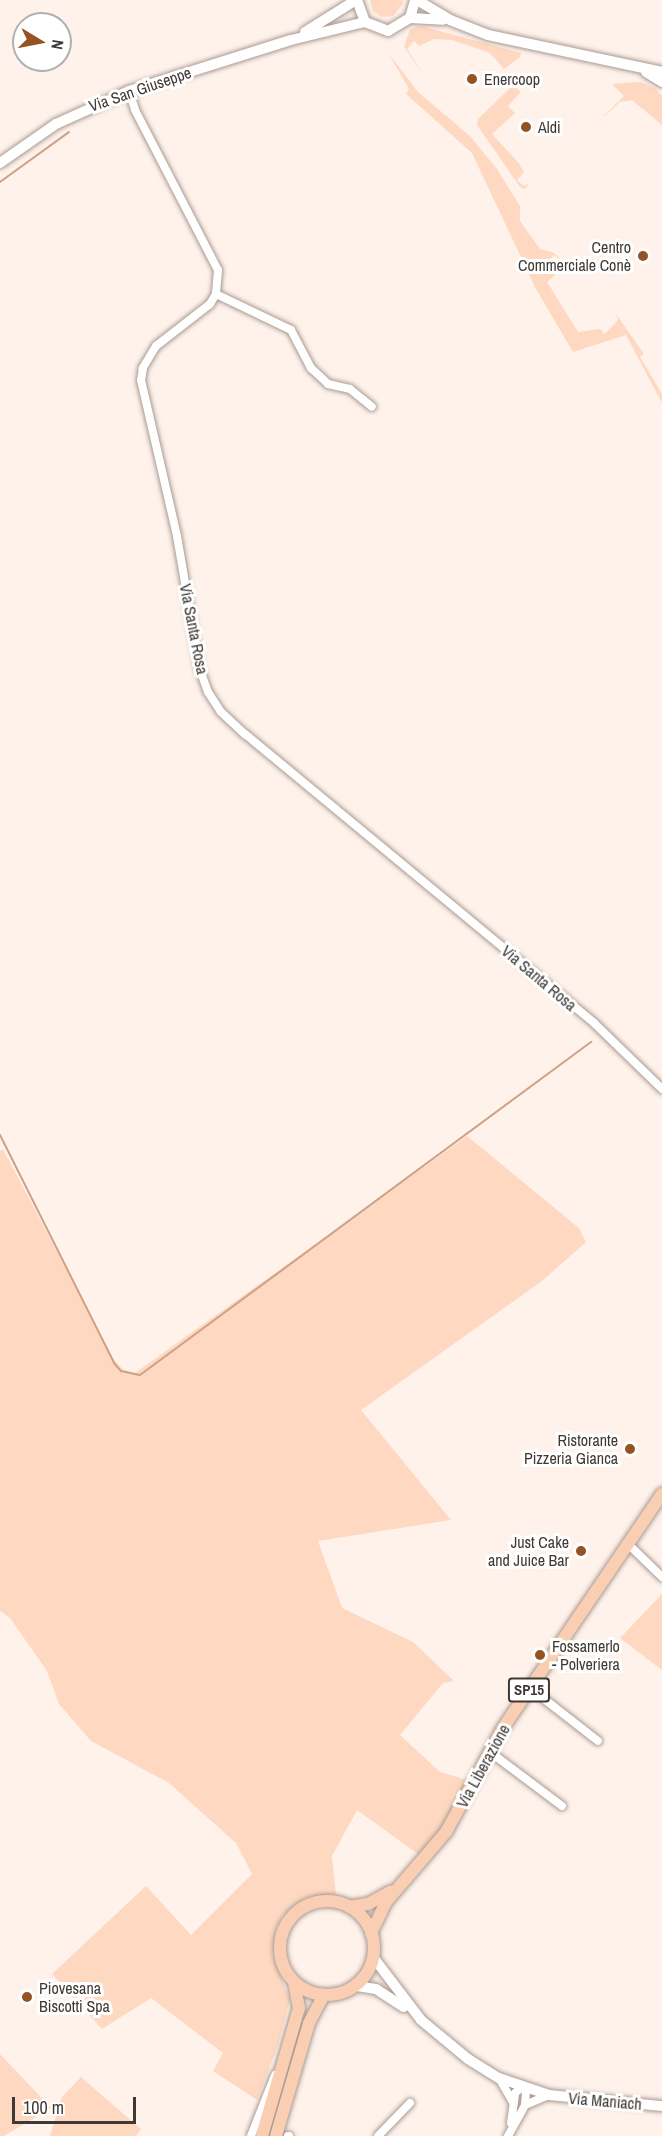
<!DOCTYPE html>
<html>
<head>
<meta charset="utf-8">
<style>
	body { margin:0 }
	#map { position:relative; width:662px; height:2136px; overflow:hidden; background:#fef2eb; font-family:"Archivo Narrow",sans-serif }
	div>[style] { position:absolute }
	.green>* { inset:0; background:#fed8c1 }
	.stream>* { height:2px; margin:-1px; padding:0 1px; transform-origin:1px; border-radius:1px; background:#cfa186 }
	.roads { filter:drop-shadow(0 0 2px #a99b92) drop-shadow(0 0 2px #a99b92) }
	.minor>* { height:8px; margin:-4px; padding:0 4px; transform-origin:4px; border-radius:4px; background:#fff }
	.tertiary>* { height:10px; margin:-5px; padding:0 5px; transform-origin:5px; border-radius:5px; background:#fff }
	.secondary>* { height:10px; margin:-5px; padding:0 5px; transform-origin:5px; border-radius:5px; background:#fff }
	.primary>* { height:12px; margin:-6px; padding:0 6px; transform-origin:6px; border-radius:6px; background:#f9ceb2 }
	.primary>.ring { margin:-6px; padding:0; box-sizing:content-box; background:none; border:12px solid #f9ceb2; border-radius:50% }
	.dots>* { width:16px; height:16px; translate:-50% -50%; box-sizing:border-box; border:3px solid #fff; border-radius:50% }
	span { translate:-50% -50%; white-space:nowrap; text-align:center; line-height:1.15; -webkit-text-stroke:6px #fff; paint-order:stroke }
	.shield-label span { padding:2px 4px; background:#fff; border:2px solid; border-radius:4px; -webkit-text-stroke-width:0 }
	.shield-label { font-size:15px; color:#3f3936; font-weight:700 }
	.poi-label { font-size:16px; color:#3f3936 }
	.left { translate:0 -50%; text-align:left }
	.right { translate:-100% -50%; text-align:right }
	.street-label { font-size:16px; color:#3f3936 }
	.north { position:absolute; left:12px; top:12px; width:60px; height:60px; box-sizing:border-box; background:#fff; border:2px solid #b2b0af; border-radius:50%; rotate:100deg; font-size:16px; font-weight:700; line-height:24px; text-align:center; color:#3f3936 }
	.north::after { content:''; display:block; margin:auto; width:21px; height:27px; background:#955222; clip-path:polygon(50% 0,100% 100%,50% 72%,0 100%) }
	.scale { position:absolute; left:12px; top:2097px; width:124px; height:27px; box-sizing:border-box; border:3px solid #3f3936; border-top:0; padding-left:8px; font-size:18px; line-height:21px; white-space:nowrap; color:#3f3936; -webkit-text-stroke:4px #fff; paint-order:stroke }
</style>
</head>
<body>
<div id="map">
	<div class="green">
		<div style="clip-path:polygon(370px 0,403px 0,403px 4px,393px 16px,382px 17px,373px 11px)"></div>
		<div style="clip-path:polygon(421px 26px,521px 53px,520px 57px,504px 69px,490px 53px,452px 40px,434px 39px,419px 46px,414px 41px,407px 49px,426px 78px,404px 47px,410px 29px)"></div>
		<div style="clip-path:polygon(389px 54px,418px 92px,470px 136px,497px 169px,520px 206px,520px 221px,540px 249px,554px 253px,566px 264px,554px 255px,550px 259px,555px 266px,550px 270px,555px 275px,547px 282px,578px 332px,600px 329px,605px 334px,618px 320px,616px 314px,644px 354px,640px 357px,662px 394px,662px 403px,626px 335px,573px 352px,536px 289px,472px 153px,406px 94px,409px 89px)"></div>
		<div style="clip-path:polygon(640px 82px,655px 88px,662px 96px,662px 125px,632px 100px,620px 102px,605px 116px,600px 112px,605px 115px,624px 96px,612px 84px)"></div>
		<div style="clip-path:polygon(513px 85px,521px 92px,508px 106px,515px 113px,492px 134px,518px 162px,524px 172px,517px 180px,524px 186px,529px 183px,525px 189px,520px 187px,477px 125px,478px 119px)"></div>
		<div style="clip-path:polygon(467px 1136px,579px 1228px,586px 1242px,542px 1281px,361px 1410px,451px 1520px,318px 1541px,342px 1608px,413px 1642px,454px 1681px,443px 1683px,400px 1735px,440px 1772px,474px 1782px,425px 1859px,357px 1810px,332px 1856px,336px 1894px,306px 1897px,283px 1914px,276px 1927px,272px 1954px,290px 2000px,278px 2045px,257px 2100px,213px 2071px,223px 2053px,151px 1998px,102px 2029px,52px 1974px,146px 1886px,191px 1935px,252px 1874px,236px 1843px,169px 1783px,91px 1741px,59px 1704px,47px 1671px,10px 1618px,0 1611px,0 1151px,3px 1149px,114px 1360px,124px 1370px,135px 1373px)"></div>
		<div style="clip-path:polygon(662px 1594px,662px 1670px,620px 1638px)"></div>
		<div style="clip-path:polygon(0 2054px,51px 2108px,4px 2136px,0 2136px)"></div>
		<div style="clip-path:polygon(81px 2077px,141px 2129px,136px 2136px,50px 2136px,62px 2097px)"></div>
	</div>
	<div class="stream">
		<div style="left:0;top:182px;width:85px;rotate:-35.9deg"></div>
		<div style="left:0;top:1135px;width:255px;rotate:63.4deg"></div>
		<div style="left:114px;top:1363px;width:11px;rotate:49deg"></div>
		<div style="left:121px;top:1371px;width:19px;rotate:12deg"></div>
		<div style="left:140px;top:1375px;width:561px;rotate:-36.44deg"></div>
	</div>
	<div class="roads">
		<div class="minor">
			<div style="left:129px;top:91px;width:20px;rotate:72deg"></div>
			<div style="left:135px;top:110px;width:180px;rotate:62.6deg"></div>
			<div style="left:218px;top:270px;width:24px;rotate:95deg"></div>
			<div style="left:216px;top:294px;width:12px;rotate:121deg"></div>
			<div style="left:210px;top:304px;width:68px;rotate:142.1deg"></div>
			<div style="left:156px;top:346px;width:26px;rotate:121deg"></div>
			<div style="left:143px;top:368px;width:12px;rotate:99deg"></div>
			<div style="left:141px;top:380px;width:160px;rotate:77deg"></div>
			<div style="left:177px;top:536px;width:136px;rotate:80.3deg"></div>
			<div style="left:200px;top:670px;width:23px;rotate:70deg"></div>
			<div style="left:208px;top:692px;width:24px;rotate:57deg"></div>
			<div style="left:221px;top:712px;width:33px;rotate:43deg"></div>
			<div style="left:245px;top:734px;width:453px;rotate:39.6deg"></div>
			<div style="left:594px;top:1023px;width:95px;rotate:44.1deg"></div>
			<div style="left:216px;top:294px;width:83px;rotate:25.6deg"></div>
			<div style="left:291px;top:330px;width:43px;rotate:62.2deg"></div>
			<div style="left:311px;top:368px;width:23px;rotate:43deg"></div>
			<div style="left:328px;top:384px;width:23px;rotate:13deg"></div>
			<div style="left:350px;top:389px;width:28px;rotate:39deg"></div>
			<div style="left:627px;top:1543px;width:49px;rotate:44.2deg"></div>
			<div style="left:530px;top:1688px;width:86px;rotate:37.9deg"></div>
			<div style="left:490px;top:1752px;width:90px;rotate:36.9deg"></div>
			<div style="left:499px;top:2078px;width:28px;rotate:60deg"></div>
			<div style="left:525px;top:2105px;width:25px;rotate:-23deg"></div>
			<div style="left:511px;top:2123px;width:30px;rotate:-82deg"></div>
			<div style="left:515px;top:2093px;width:8px;rotate:-40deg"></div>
			<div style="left:251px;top:2136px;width:66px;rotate:-68.5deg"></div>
			<div style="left:288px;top:2136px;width:1px"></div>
			<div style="left:378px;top:2136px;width:46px;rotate:-45.9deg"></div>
			<div style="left:508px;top:2136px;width:35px;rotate:-61deg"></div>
			<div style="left:525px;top:2105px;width:15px;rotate:-86deg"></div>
		</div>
		<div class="tertiary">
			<div style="left:357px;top:0;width:23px;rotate:70deg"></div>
			<div style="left:365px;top:22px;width:25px;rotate:21deg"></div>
			<div style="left:388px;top:31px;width:26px;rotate:-31deg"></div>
			<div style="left:410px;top:18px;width:19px;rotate:-74deg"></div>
			<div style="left:417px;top:0;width:39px;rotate:31deg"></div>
			<div style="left:450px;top:20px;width:41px;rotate:21.5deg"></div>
			<div style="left:488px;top:35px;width:178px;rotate:12deg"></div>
			<div style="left:410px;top:18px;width:33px;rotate:3deg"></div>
			<div style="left:305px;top:32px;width:60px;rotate:-32.1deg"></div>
			<div style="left:646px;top:72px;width:19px;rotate:32deg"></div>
			<div style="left:0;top:163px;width:68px;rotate:-34.9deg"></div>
			<div style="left:56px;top:124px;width:80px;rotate:-24.3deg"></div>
			<div style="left:129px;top:91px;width:170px;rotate:-17.5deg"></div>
			<div style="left:291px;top:40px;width:76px;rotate:-13.7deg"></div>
		</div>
		<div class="secondary">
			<div style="left:373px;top:1957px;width:79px;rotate:52.7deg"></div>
			<div style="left:421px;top:2020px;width:61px;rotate:39.7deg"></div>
			<div style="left:468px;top:2059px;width:36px;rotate:32deg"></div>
			<div style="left:499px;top:2078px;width:53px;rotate:18.8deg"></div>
			<div style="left:549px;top:2095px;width:114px;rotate:5.6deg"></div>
			<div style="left:348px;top:1990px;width:10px;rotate:-24deg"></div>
			<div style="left:357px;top:1986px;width:19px;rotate:9deg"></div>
			<div style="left:376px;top:1989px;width:33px;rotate:33deg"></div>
		</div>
		<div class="primary">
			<div class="ring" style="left:280px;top:1901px;width:82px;height:82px"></div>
			<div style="left:349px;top:1907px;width:19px;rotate:-9deg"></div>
			<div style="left:368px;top:1904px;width:26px;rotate:-29deg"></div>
			<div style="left:371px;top:1933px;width:34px;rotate:-64deg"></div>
			<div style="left:386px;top:1902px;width:92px;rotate:-49.4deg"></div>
			<div style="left:446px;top:1832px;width:119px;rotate:-61.3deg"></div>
			<div style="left:503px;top:1728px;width:283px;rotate:-55.8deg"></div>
			<div style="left:262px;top:2136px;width:133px;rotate:-73.9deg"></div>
			<div style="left:299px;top:2008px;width:25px;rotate:-101deg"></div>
			<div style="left:276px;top:2136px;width:118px;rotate:-73.7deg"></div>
			<div style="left:309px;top:2023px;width:32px;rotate:-62deg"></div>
		</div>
	</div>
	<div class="dots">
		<div style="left:472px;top:79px;background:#955222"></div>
		<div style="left:526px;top:127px;background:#955222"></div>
		<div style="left:643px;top:256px;background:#955222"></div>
		<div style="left:630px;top:1449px;background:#955222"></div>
		<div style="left:581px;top:1551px;background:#955222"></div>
		<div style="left:540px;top:1655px;background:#955222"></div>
		<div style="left:27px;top:1997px;background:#955222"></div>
	</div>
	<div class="shield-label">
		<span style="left:529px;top:1690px">SP15</span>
	</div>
	<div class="poi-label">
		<span class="left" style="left:484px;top:79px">Enercoop</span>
		<span class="left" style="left:538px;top:127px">Aldi</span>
		<span class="right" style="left:631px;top:256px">Centro<br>Commerciale Conè</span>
		<span class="right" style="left:618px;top:1449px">Ristorante<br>Pizzeria Gianca</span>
		<span class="right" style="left:569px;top:1551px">Just Cake<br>and Juice Bar</span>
		<span class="left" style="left:552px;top:1655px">Fossamerlo<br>- Polveriera</span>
		<span class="left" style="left:39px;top:1997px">Piovesana<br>Biscotti Spa</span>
	</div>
	<div class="street-label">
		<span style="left:140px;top:89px;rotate:-19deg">Via San Giuseppe</span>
		<span style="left:194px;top:629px;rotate:79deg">Via Santa Rosa</span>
		<span style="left:539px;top:978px;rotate:40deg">Via Santa Rosa</span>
		<span style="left:483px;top:1766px;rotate:-61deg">Via Liberazione</span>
		<span style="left:605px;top:2101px;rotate:5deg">Via Maniach</span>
	</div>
	<div class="north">N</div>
	<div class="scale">100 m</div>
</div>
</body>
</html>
